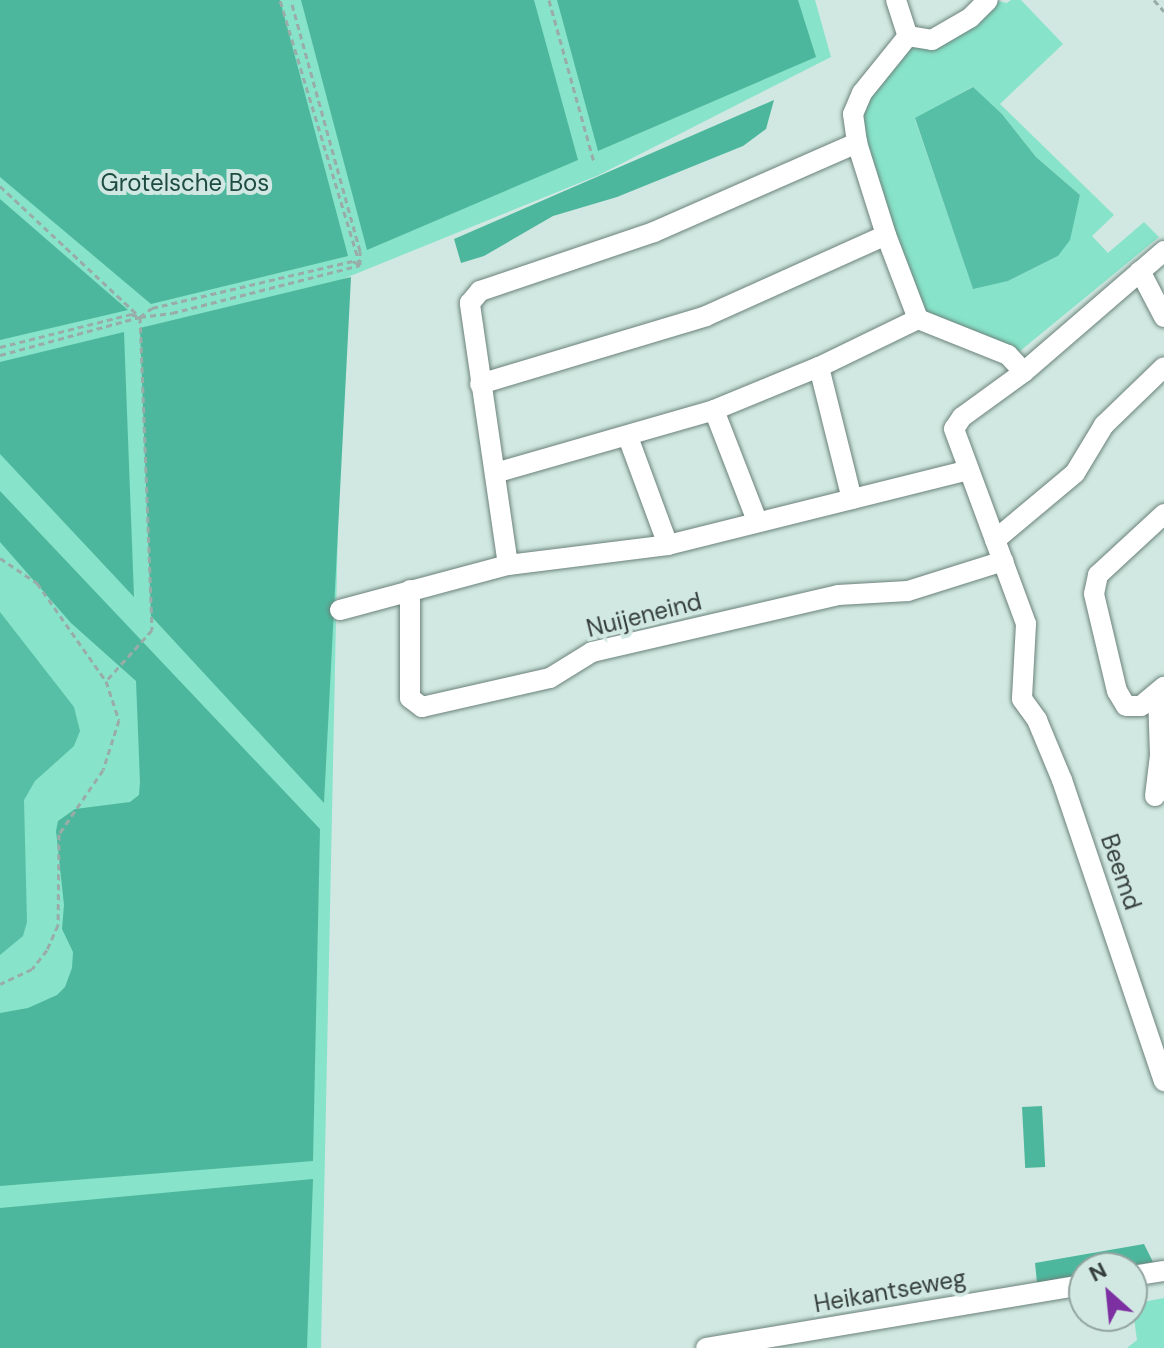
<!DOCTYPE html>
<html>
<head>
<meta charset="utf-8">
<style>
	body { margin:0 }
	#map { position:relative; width:1164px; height:1348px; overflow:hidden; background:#d0e8e1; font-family:"DM Sans",sans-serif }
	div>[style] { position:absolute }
	.green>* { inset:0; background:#87e3ca }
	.forest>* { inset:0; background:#4db79d; transform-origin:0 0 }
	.water>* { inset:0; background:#56bfa5 }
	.path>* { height:3px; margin-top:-1.5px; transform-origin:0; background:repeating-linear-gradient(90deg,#99aca7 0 6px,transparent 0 10px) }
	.roads { filter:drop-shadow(0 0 2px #6c827b) drop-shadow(0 0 2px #6c827b) }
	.minor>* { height:20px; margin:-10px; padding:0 10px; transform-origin:10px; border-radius:10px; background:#fff }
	span { translate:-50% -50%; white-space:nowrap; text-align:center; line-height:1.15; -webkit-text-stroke:8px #d0e8e1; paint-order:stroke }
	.park-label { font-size:24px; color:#1f4c41 }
	.street-label { font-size:24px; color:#353e3b }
	.north { position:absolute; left:1068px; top:1252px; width:80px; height:80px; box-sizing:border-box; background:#d0e8e1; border:2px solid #92a49f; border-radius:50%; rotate:333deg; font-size:22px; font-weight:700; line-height:32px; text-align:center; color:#353e3b }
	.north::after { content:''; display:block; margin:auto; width:28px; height:36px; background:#7d30a1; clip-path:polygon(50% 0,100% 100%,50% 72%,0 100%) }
</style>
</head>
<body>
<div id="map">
	<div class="green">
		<div style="clip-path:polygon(0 0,815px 0,831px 57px,599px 175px,343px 279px,321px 1348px,0 1348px)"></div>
		<div style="clip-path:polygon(evenodd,1011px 0,1021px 0,1063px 44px,1000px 104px,1114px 215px,1092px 236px,1108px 253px,1144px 222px,1159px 237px,1020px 351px,939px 326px,916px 306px,858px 115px,904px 49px,925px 46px,996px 1px,1007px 3px,1011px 0,972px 87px,1002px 114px,1036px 157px,1080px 195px,1058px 256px,1008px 281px,973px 288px,915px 119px,972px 87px)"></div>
		<div style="clip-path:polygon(1164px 1298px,1164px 1348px,1127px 1348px,1137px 1340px,1132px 1304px)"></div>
	</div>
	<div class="forest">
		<div style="clip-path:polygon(0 0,280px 0,348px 256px,151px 304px,0 177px)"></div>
		<div style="clip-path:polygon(301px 0,534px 0,578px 160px,367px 250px)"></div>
		<div style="clip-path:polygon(557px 0,798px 0,816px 57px,598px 151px)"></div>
		<div style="clip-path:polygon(774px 100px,766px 129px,743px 146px,617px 197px,553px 216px,484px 256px,461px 263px,454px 239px)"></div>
		<div style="clip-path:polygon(0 199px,128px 310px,0 340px)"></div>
		<div style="clip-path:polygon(351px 277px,324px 803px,151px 616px,140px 328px)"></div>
		<div style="clip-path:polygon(124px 332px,134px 597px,0 454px,0 362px)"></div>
		<div style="clip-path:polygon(0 491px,320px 829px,313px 1161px,0 1186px,0 1013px,28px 1008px,57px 995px,65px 987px,72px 968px,73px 952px,62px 929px,64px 905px,56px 831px,58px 821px,75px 809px,130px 802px,139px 795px,140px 782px,136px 681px,71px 623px,0 542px)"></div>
		<div style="left:1042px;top:1106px;width:61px;height:20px;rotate:87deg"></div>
		<div style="clip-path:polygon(313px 1179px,307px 1348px,0 1348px,0 1208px)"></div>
		<div style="clip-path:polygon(1144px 1244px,1153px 1262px,1118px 1268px,1084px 1268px,1084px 1274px,1037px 1283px,1035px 1263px)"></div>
	</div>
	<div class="water">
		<div style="clip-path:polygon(973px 87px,1002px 114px,1036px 157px,1080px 195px,1070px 240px,1058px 256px,1008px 281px,973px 289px,915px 118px)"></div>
		<div style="clip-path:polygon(0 612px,74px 707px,80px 731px,74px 746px,35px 781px,24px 800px,27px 922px,23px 936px,0 955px)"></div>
	</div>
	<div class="path">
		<div style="left:549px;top:0;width:168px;rotate:74.5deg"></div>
		<div style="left:1154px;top:0;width:15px;rotate:48deg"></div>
		<div style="left:0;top:186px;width:192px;rotate:43.1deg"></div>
		<div style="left:140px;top:317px;width:313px;rotate:87.8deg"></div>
		<div style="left:152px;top:630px;width:69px;rotate:132deg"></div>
		<div style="left:0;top:347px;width:135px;rotate:-14.1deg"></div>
		<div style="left:131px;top:314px;width:9px;rotate:18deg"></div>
		<div style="left:140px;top:317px;width:15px;rotate:-37deg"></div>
		<div style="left:152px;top:308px;width:206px;rotate:-13.2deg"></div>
		<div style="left:353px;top:261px;width:8px;rotate:30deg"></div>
		<div style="left:360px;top:265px;width:14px;rotate:-90deg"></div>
		<div style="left:360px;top:251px;width:260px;rotate:-105.4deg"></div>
		<div style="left:0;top:355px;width:145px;rotate:-15.2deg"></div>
		<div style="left:140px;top:317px;width:32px;rotate:-7deg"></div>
		<div style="left:172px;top:313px;width:194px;rotate:-14.3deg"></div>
		<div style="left:360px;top:265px;width:277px;rotate:-106.8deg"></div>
		<div style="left:0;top:558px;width:45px;rotate:34deg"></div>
		<div style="left:37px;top:583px;width:120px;rotate:54.9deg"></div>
		<div style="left:106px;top:681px;width:41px;rotate:71.6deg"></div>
		<div style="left:119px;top:720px;width:52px;rotate:107.7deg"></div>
		<div style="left:103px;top:770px;width:78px;rotate:124.5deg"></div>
		<div style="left:59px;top:834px;width:91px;rotate:90.6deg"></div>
		<div style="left:58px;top:925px;width:27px;rotate:114deg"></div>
		<div style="left:47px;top:950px;width:24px;rotate:128deg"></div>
		<div style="left:32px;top:969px;width:35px;rotate:155deg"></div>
	</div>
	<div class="roads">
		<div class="minor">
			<div style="left:896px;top:0;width:38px;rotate:72deg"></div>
			<div style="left:908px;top:36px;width:73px;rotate:128.9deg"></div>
			<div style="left:862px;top:93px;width:23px;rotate:113deg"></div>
			<div style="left:853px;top:114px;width:29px;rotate:82deg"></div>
			<div style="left:857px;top:143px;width:96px;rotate:72.5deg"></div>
			<div style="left:886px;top:235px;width:90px;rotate:69.1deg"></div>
			<div style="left:918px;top:319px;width:97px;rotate:21.8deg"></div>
			<div style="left:1008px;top:355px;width:23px;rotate:47deg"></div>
			<div style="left:908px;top:36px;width:24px;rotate:9deg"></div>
			<div style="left:932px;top:40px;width:44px;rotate:-30.1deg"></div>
			<div style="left:970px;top:18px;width:25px;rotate:-45deg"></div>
			<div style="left:1164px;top:251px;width:185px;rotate:139.2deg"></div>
			<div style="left:1024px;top:372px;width:77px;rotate:144deg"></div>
			<div style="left:962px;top:417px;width:14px;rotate:124deg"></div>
			<div style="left:954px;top:429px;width:208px;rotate:69.7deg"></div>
			<div style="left:1026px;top:624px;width:75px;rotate:93.1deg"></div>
			<div style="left:1022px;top:699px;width:26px;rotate:54deg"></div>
			<div style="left:1037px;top:720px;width:65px;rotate:67.4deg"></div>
			<div style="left:1062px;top:780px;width:318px;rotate:71.3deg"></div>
			<div style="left:1140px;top:271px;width:52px;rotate:62.4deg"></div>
			<div style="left:819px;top:367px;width:136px;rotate:76deg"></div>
			<div style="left:480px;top:384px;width:236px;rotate:-16.7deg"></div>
			<div style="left:706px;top:316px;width:197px;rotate:-24.2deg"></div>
			<div style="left:714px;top:410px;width:119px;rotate:68.8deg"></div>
			<div style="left:628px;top:437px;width:115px;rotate:69.7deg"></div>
			<div style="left:495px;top:473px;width:228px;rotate:-16deg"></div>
			<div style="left:714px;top:410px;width:113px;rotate:-22.3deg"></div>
			<div style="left:819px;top:367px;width:110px;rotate:-25.9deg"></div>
			<div style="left:1164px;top:514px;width:90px;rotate:137.3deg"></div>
			<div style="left:1098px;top:575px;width:19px;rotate:102deg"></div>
			<div style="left:1094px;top:594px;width:100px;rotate:76.7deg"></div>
			<div style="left:1117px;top:691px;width:17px;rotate:59deg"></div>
			<div style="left:1126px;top:706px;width:15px"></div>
			<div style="left:1141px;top:706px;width:30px;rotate:-40deg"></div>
			<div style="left:995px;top:540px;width:104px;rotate:-39.9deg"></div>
			<div style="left:1075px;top:473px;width:56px;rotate:-58.9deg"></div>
			<div style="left:1104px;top:425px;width:83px;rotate:-44deg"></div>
			<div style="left:508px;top:565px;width:265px;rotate:-98.3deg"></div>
			<div style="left:470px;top:303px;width:16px;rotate:-50deg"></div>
			<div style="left:480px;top:291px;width:184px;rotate:-18.7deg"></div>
			<div style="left:654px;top:232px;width:222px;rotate:-23.7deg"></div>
			<div style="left:410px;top:590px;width:108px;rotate:90deg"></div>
			<div style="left:410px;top:698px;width:15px;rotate:37deg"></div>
			<div style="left:422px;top:707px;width:131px;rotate:-12.8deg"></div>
			<div style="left:550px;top:678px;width:49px;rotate:-31.8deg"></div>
			<div style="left:592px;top:652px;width:253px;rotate:-13deg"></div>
			<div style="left:838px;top:595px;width:70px;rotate:-3.3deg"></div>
			<div style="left:908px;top:591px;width:100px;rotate:-17.5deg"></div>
			<div style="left:340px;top:610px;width:174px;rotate:-15deg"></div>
			<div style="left:508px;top:565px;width:161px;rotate:-7.1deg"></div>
			<div style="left:668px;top:545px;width:310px;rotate:-14deg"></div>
			<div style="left:1158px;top:695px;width:60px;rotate:88.1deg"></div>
			<div style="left:1160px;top:755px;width:9px;rotate:63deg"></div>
			<div style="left:1155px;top:796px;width:41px;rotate:-83deg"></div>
			<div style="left:1132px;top:1276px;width:32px;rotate:-9deg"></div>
			<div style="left:706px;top:1348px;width:383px;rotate:-9.5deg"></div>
		</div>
	</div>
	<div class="park-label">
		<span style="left:185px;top:183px">Grotelsche Bos</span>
	</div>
	<div class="street-label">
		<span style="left:644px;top:615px;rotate:-14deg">Nuijeneind</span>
		<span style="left:1121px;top:872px;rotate:71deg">Beemd</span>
		<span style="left:890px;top:1291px;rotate:-10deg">Heikantseweg</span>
	</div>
	<div class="north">N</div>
</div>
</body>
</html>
